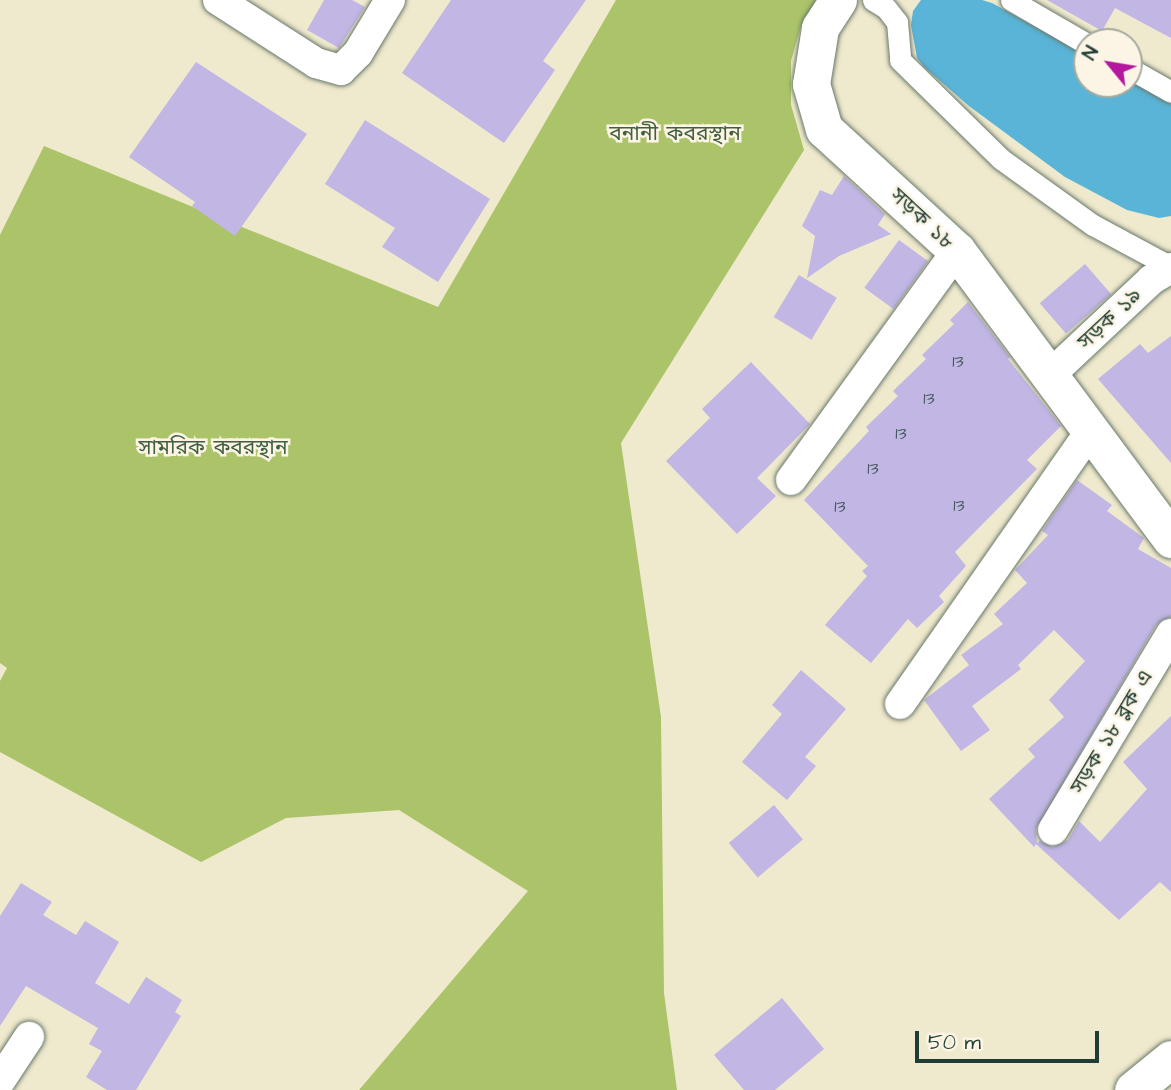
<!DOCTYPE html>
<html>
<head>
<meta charset="utf-8">
<style>
	body { margin:0 }
	#map { position:relative; width:1171px; height:1090px; overflow:hidden; background:#efe9cd; font-family:"Architects Daughter","Noto Sans Bengali",sans-serif }
	div>[style] { position:absolute }
	.green>* { inset:0; background:#abc469 }
	.water>* { inset:0; background:#5ab4d8 }
	.building>* { inset:0; background:#c2b6e5; transform-origin:0 0 }
	.roads { filter:drop-shadow(0 0 2px #68796a) drop-shadow(0 0 2px #68796a) }
	.pedestrian>* { height:21px; margin:-10.5px; padding:0 10.5px; transform-origin:10.5px; border-radius:10.5px; background:#fff }
	.minor>* { height:30px; margin:-15px; padding:0 15px; transform-origin:15px; border-radius:15px; background:#fff }
	.tertiary>* { height:37px; margin:-18.5px; padding:0 18.5px; transform-origin:18.5px; border-radius:18.5px; background:#fff }
	span { translate:-50% -50%; white-space:nowrap; text-align:center; line-height:1.15; -webkit-text-stroke:5px #fcf5e5; paint-order:stroke }
	.number-label { font-size:18px; color:#485b60 }
	.number-label span { -webkit-text-stroke-width:0 }
	.park-label { font-size:21px; color:#425f41 }
	.street-label { font-size:21px; color:#1f3d34 }
	.north { position:absolute; left:1073px; top:28px; width:70px; height:70px; box-sizing:border-box; background:#fcf5e5; border:2px solid #a4ab9e; border-radius:50%; rotate:300deg; font-size:19px; font-weight:700; line-height:28px; text-align:center; color:#1f3d34 }
	.north::after { content:''; display:block; margin:auto; width:24px; height:32px; background:#b5179e; clip-path:polygon(50% 0,100% 100%,50% 72%,0 100%) }
	.scale { position:absolute; left:915px; top:1031px; width:184px; height:32px; box-sizing:border-box; border:4px solid #1f3d34; border-top:0; padding-left:9px; font-size:21px; line-height:24px; white-space:nowrap; color:#1f3d34; -webkit-text-stroke:5px #fcf5e5; paint-order:stroke }
</style>
</head>
<body>
<div id="map">
	<div class="green">
		<div style="clip-path:polygon(616px 0,816px 0,801px 26px,791px 61px,791px 105px,804px 150px,621px 443px,661px 717px,664px 993px,677px 1090px,359px 1090px,528px 891px,399px 810px,286px 818px,201px 862px,0 752px,0 681px,7px 668px,0 663px,0 235px,44px 146px,438px 307px)"></div>
	</div>
	<div class="water">
		<div style="clip-path:polygon(921px 0,982px 0,992px 3px,1087px 55px,1087px 84px,1129px 84px,1129px 78px,1171px 100px,1171px 216px,1159px 218px,1127px 210px,1065px 177px,969px 106px,924px 67px,917px 58px,911px 25px,913px 11px)"></div>
	</div>
	<div class="building">
		<div style="clip-path:polygon(324px 0,352px 0,365px 7px,339px 48px,307px 30px)"></div>
		<div style="clip-path:polygon(451px 0,586px 0,543px 61px,555px 70px,504px 143px,402px 73px)"></div>
		<div style="clip-path:polygon(1047px 0,1171px 0,1171px 38px,1115px 8px,1102px 31px)"></div>
		<div style="clip-path:polygon(196px 62px,307px 134px,235px 236px,192px 206px,195px 202px,129px 157px)"></div>
		<div style="clip-path:polygon(365px 120px,490px 199px,438px 282px,382px 247px,395px 228px,325px 184px)"></div>
		<div style="clip-path:polygon(844px 176px,885px 214px,878px 225px,891px 234px,839px 256px,807px 278px,815px 236px,802px 226px,820px 190px,832px 195px)"></div>
		<div style="left:899px;top:240px;width:36px;height:59px;rotate:36deg"></div>
		<div style="left:1085px;top:264px;width:40px;height:60px;rotate:49deg"></div>
		<div style="left:799px;top:275px;width:44px;height:49px;rotate:31deg"></div>
		<div style="clip-path:polygon(968px 302px,1010px 357px,1008px 359px,1061px 426px,1027px 460px,1037px 469px,955px 552px,966px 566px,939px 596px,944px 602px,917px 628px,908px 619px,871px 663px,825px 625px,867px 576px,862px 571px,868px 566px,804px 500px,869px 431px,866px 427px,898px 396px,893px 391px,926px 359px,922px 355px,954px 324px,950px 320px)"></div>
		<div style="clip-path:polygon(1171px 336px,1171px 463px,1098px 379px,1140px 344px,1148px 353px)"></div>
		<div style="clip-path:polygon(751px 362px,810px 424px,757px 478px,776px 496px,737px 534px,666px 461px,710px 418px,702px 409px)"></div>
		<div style="clip-path:polygon(1077px 480px,1112px 505px,1107px 511px,1144px 538px,1138px 549px,1171px 568px,1171px 617px,1156px 625px,1036px 829px,1037px 843px,1040px 841px,1053px 847px,1068px 840px,1079px 821px,1100px 842px,1147px 789px,1123px 762px,1171px 716px,1171px 892px,1160px 882px,1119px 920px,1036px 844px,1034px 847px,989px 799px,1035px 757px,1028px 749px,1064px 717px,1049px 700px,1085px 661px,1054px 630px,1018px 665px,1021px 669px,972px 706px,990px 730px,961px 751px,924px 700px,969px 665px,961px 655px,1003px 624px,994px 614px,1027px 583px,1015px 570px,1048px 535px,1042px 531px)"></div>
		<div style="clip-path:polygon(801px 670px,846px 709px,805px 757px,816px 766px,787px 800px,742px 762px,782px 714px,772px 705px)"></div>
		<div style="left:774px;top:805px;width:45px;height:59px;rotate:50deg"></div>
		<div style="clip-path:polygon(21px 883px,52px 902px,43px 915px,76px 935px,85px 921px,119px 942px,95px 983px,129px 1004px,146px 977px,182px 1000px,175px 1012px,181px 1016px,136px 1090px,107px 1090px,86px 1077px,102px 1051px,89px 1044px,98px 1028px,26px 986px,0 1026px,0 916px)"></div>
		<div style="clip-path:polygon(782px 998px,824px 1049px,775px 1090px,744px 1090px,714px 1055px)"></div>
	</div>
	<div class="roads">
		<div class="pedestrian">
			<div style="left:873px;top:0;width:15px;rotate:32deg"></div>
			<div style="left:886px;top:8px;width:18px;rotate:52deg"></div>
			<div style="left:897px;top:22px;width:38px;rotate:85deg"></div>
			<div style="left:900px;top:60px;width:141px;rotate:44.4deg"></div>
			<div style="left:1001px;top:159px;width:113px;rotate:35.7deg"></div>
			<div style="left:1093px;top:225px;width:86px;rotate:28.3deg"></div>
			<div style="left:1011px;top:0;width:88px;rotate:30.1deg"></div>
			<div style="left:1129px;top:68px;width:48px;rotate:29.7deg"></div>
		</div>
		<div class="minor">
			<div style="left:218px;top:0;width:117px;rotate:32.7deg"></div>
			<div style="left:316px;top:63px;width:26px;rotate:16deg"></div>
			<div style="left:341px;top:70px;width:24px;rotate:-45deg"></div>
			<div style="left:358px;top:53px;width:62px;rotate:-58.9deg"></div>
			<div style="left:1050px;top:375px;width:139px;rotate:-43.2deg"></div>
			<div style="left:1151px;top:280px;width:23px;rotate:-31deg"></div>
			<div style="left:791px;top:480px;width:283px;rotate:-54.1deg"></div>
			<div style="left:900px;top:704px;width:334px;rotate:-55.1deg"></div>
			<div style="left:1053px;top:830px;width:229px;rotate:-59deg"></div>
			<div style="left:0;top:1081px;width:53px;rotate:-56.6deg"></div>
		</div>
		<div class="tertiary">
			<div style="left:838px;top:0;width:33px;rotate:123deg"></div>
			<div style="left:820px;top:28px;width:57px;rotate:99.1deg"></div>
			<div style="left:811px;top:84px;width:47px;rotate:73.9deg"></div>
			<div style="left:824px;top:129px;width:180px;rotate:42.5deg"></div>
			<div style="left:957px;top:251px;width:359px;rotate:53.4deg"></div>
			<div style="left:1133px;top:1090px;width:49px;rotate:-39.2deg"></div>
		</div>
	</div>
	<div class="number-label">
		<span style="left:958px;top:362px">13</span>
		<span style="left:929px;top:399px">13</span>
		<span style="left:901px;top:434px">13</span>
		<span style="left:873px;top:469px">13</span>
		<span style="left:959px;top:506px">13</span>
		<span style="left:840px;top:507px">13</span>
	</div>
	<div class="park-label">
		<span style="left:675px;top:134px">বনানী কবরস্থান</span>
		<span style="left:213px;top:448px">সামরিক কবরস্থান</span>
	</div>
	<div class="street-label">
		<span style="left:922px;top:219px;rotate:43deg">সড়ক ১৮</span>
		<span style="left:1110px;top:319px;rotate:-43deg">সড়ক ১৯</span>
		<span style="left:1112px;top:732px;rotate:-59deg">সড়ক ১৮ ব্লক এ</span>
	</div>
	<div class="north">N</div>
	<div class="scale">50 m</div>
</div>
</body>
</html>
